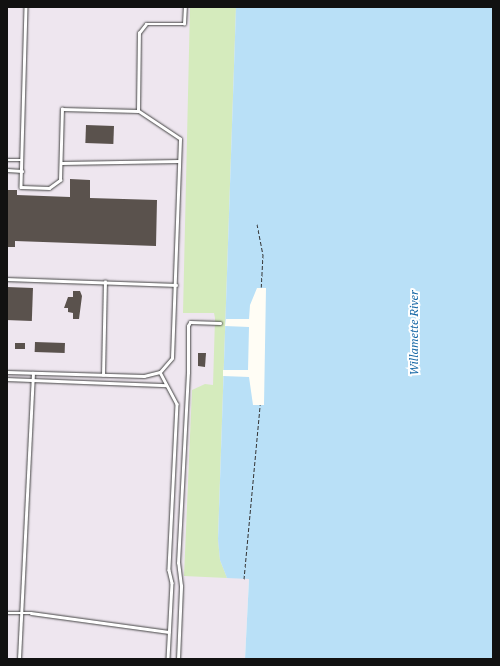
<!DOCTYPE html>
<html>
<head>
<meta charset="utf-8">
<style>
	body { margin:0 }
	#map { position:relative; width:500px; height:666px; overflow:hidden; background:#fffdf5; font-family:"PT Serif",serif }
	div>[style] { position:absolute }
	.industrial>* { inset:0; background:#eee6ef }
	.green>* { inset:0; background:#d5ebbd }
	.water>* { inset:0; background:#b9e0f7 }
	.pier>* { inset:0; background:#fffdf5 }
	.building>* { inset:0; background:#5a524d; transform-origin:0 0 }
	.path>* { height:1px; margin-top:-0.5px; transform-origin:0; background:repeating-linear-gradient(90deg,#333 0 4px,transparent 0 6px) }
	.roads { filter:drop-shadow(0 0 1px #444) drop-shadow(0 0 1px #444) }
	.lane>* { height:2.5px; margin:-1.25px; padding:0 1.25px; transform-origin:1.25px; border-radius:1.25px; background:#fff }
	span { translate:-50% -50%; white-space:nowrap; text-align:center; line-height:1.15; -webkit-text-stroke:4px #fff; paint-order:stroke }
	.water-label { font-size:12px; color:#1768a6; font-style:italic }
	.frame { position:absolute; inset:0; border:8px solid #111; pointer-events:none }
</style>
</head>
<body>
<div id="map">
	<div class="industrial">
		<div style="clip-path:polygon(7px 7px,236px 7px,218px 539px,249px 579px,245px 659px,7px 659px)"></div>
	</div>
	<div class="green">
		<div style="clip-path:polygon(190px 7px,236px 7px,218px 539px,220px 560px,227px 578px,184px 576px,192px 390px,205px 384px,213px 385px,215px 318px,214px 313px,183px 313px)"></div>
	</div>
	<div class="water">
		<div style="clip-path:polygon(236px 7px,493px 7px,493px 659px,245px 659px,249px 579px,227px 578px,220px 560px,218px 539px)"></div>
	</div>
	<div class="pier">
		<div style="clip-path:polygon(257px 288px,266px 288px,264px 405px,253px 405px,249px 377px,223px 376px,223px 370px,248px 370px,249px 327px,225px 326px,226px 319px,249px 319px,250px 305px)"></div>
	</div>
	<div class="building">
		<div style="left:86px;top:125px;width:28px;height:18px;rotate:2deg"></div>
		<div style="clip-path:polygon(70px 179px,90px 180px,90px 198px,157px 200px,156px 246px,15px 241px,15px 247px,7px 247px,7px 190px,17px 190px,17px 195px,70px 197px)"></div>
		<div style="left:7px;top:287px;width:26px;height:33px;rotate:2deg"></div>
		<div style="clip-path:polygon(73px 291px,80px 291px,82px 296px,79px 319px,73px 319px,73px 313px,68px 312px,68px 308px,64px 308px,68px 297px,73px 297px)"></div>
		<div style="left:35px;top:342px;width:30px;height:10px;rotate:2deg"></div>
		<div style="left:15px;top:343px;width:10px;height:6px"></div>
		<div style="clip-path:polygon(198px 353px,206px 353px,205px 367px,198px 366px)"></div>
	</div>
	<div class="path">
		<div style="left:257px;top:224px;width:31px;rotate:79deg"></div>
		<div style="left:263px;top:254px;width:33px;rotate:93deg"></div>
		<div style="left:244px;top:579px;width:175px;rotate:-84.7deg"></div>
	</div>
	<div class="roads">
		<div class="lane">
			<div style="left:26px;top:7px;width:180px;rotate:91.6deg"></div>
			<div style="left:21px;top:187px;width:28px;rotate:2deg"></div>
			<div style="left:49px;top:188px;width:14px;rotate:-36deg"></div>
			<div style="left:60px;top:180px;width:71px;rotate:-88.4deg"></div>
			<div style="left:62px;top:109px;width:76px;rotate:1.5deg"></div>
			<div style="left:7px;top:160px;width:15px"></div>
			<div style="left:62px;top:163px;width:117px;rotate:-1deg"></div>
			<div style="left:7px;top:170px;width:15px;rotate:4deg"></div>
			<div style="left:7px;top:279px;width:169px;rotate:2deg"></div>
			<div style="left:7px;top:372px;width:137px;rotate:1.7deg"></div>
			<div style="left:144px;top:376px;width:16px;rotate:-14deg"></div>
			<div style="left:160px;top:372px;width:18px;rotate:-49deg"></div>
			<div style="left:172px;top:358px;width:219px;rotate:-87.9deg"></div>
			<div style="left:180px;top:139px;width:50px;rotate:-146.3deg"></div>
			<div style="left:138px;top:111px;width:78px;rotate:-89.3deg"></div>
			<div style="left:139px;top:33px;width:11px;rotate:-52deg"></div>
			<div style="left:146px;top:24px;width:38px"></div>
			<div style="left:184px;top:24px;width:17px;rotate:-87deg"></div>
			<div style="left:160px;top:372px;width:36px;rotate:62deg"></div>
			<div style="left:177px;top:404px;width:166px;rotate:92.8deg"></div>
			<div style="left:169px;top:570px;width:13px;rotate:77deg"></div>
			<div style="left:172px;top:583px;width:76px;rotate:93deg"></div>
			<div style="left:103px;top:375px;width:93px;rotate:-88.8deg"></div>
			<div style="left:7px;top:379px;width:159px;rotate:2.2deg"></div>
			<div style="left:7px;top:613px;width:24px"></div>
			<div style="left:31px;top:613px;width:139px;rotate:7.8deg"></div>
			<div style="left:19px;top:659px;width:286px;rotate:-87.2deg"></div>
			<div style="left:178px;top:659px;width:73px;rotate:-87.6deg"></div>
			<div style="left:181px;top:586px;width:23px;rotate:-97deg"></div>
			<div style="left:178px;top:563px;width:190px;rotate:-87deg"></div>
			<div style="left:188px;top:373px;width:47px;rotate:-90deg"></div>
			<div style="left:188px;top:326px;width:4px;rotate:-63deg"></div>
			<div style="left:190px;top:322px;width:30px;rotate:2deg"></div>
		</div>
	</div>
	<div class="water-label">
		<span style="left:414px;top:333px;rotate:-90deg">Willamette River</span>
	</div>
	<div class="frame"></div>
</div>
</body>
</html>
